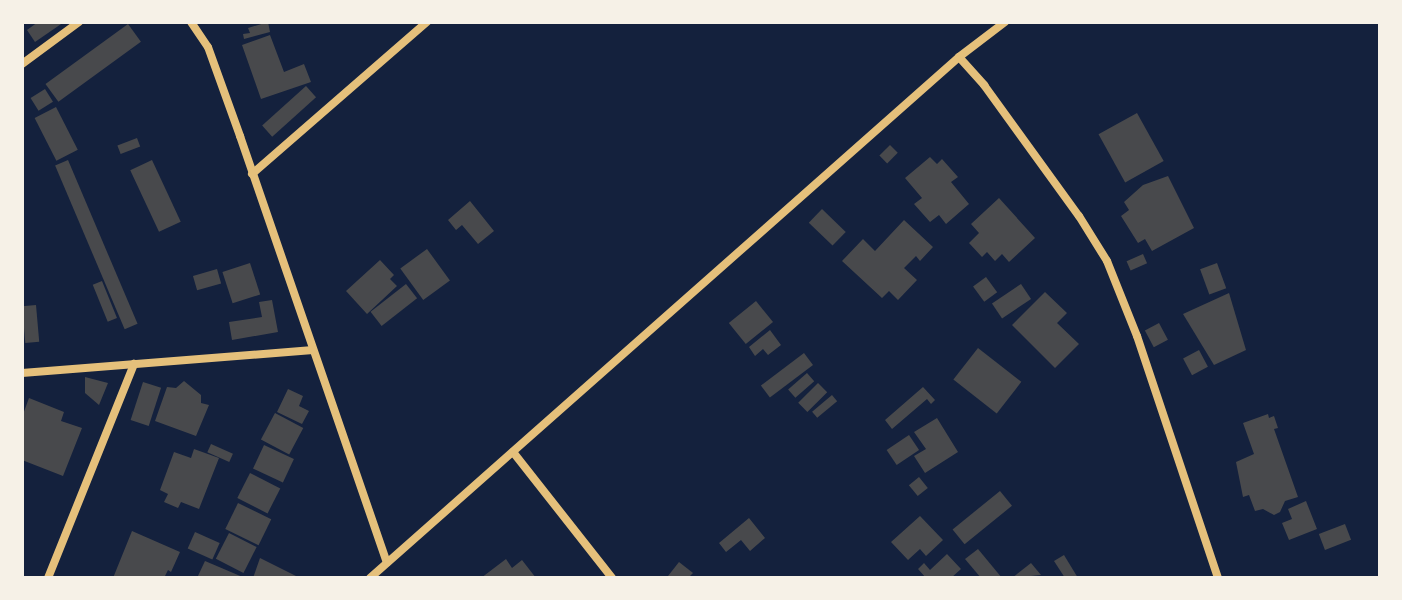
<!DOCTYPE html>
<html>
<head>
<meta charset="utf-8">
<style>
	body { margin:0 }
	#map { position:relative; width:1402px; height:600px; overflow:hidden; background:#14213d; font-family:"Public Sans",sans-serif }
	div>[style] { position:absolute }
	.building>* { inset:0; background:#48494c; transform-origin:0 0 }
	.minor>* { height:8px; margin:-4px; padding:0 4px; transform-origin:4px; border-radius:4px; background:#e5c07b }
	span { translate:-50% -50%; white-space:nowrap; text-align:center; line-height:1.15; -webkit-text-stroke:6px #f6f1e7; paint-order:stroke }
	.frame { position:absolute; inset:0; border:24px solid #f6f1e7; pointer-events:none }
</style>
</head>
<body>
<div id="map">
	<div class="building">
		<div style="clip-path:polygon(38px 22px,64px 22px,35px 42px,27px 30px)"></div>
		<div style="clip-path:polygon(268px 22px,270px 32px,244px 39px,243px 34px,250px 33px,248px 28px)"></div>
		<div style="left:128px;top:24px;width:22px;height:102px;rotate:54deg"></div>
		<div style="clip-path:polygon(270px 35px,284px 72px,304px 64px,311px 82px,261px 99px,242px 45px)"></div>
		<div style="left:306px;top:86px;width:15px;height:59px;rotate:48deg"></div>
		<div style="left:45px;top:89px;width:15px;height:17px;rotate:58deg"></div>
		<div style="left:56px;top:107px;width:48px;height:24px;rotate:63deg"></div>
		<div style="left:1137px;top:113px;width:55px;height:44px;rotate:61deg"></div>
		<div style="left:137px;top:138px;width:9px;height:21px;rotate:69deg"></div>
		<div style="left:890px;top:145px;width:11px;height:15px;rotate:45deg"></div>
		<div style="clip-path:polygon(930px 157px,937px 164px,942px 159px,958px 177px,951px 182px,969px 204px,946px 224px,939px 215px,930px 222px,914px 204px,922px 198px,905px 178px)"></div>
		<div style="left:68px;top:160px;width:178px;height:14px;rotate:67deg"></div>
		<div style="left:152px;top:160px;width:68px;height:24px;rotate:65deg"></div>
		<div style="clip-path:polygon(1168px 176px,1194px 228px,1152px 251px,1145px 239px,1138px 243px,1121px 216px,1129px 210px,1124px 202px,1143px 185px)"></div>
		<div style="clip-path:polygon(999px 198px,1035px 238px,1009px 262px,1002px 254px,995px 261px,987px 252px,982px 257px,969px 243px,979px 233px,971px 224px)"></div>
		<div style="clip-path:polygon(470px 201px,494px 231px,478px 244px,462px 225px,456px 230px,448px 220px)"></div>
		<div style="left:822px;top:209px;width:33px;height:19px;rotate:44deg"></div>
		<div style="clip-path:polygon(904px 220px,933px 247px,920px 261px,916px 256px,904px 268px,917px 280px,898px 300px,889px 291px,882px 298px,842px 261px,863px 239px,875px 251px)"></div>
		<div style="left:427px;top:249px;width:39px;height:33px;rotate:54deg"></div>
		<div style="left:1143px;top:254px;width:10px;height:18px;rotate:66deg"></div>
		<div style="clip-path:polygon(380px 260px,394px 275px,390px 279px,397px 286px,367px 314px,346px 291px)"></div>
		<div style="left:250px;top:263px;width:33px;height:29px;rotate:72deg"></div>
		<div style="left:1217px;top:263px;width:27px;height:18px;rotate:70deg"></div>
		<div style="left:217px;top:269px;width:15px;height:25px;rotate:74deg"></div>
		<div style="left:986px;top:277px;width:19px;height:16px;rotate:54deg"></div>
		<div style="left:102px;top:281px;width:40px;height:10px;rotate:68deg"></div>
		<div style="left:406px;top:284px;width:18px;height:45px;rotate:52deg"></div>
		<div style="left:1021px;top:284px;width:18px;height:35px;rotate:56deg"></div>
		<div style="clip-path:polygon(1045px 292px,1067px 313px,1057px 323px,1079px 344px,1055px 368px,1012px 325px)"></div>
		<div style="clip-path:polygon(1229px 293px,1246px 350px,1214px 365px,1183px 314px)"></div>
		<div style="clip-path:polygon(272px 300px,278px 332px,232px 340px,229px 322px,262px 317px,259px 302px)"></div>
		<div style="left:756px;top:301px;width:27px;height:35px;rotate:51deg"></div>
		<div style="left:36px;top:305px;width:37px;height:14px;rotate:85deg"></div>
		<div style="left:1159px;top:323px;width:19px;height:16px;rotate:62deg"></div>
		<div style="clip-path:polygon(770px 330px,781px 345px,768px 355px,763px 349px,755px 356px,749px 347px)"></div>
		<div style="left:978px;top:348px;width:55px;height:40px;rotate:38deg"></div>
		<div style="left:1199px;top:350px;width:19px;height:18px;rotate:62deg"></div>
		<div style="left:804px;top:353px;width:15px;height:54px;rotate:53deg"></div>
		<div style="left:807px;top:373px;width:11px;height:25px;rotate:49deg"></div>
		<div style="clip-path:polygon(85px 377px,108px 383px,99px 405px,85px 393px)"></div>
		<div style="clip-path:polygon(184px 381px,201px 395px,201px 403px,209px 405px,196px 436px,155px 421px,167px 387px,176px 388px)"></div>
		<div style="left:143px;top:382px;width:19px;height:40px;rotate:18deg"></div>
		<div style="left:818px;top:383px;width:13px;height:28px;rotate:45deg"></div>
		<div style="clip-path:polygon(923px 387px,935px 400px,931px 404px,927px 399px,892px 429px,885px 420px)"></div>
		<div style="clip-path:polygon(288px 389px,303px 396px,299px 406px,309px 411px,302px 424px,277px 412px)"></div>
		<div style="left:832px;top:395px;width:8px;height:26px;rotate:50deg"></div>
		<div style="clip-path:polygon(29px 398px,64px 412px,61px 421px,82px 428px,63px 476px,22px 460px,22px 417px)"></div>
		<div style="left:275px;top:413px;width:32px;height:30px;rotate:28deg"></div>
		<div style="clip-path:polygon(1268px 414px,1269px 418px,1274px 416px,1278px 428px,1274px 429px,1298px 497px,1285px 501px,1280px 512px,1274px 515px,1263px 509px,1255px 511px,1249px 495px,1243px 497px,1236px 462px,1254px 454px,1243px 423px)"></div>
		<div style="clip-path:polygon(937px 418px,958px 452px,925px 473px,914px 456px,926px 449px,914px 432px)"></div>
		<div style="left:909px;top:435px;width:18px;height:27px;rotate:56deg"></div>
		<div style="left:211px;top:444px;width:24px;height:9px;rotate:24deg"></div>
		<div style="left:264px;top:445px;width:33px;height:26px;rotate:25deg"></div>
		<div style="clip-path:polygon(194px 449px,219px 458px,199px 509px,181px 502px,178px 508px,164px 502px,168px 494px,160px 490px,174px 452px,191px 458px)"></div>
		<div style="left:250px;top:473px;width:34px;height:28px;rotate:27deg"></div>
		<div style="left:919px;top:477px;width:14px;height:13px;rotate:51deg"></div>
		<div style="left:1000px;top:491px;width:19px;height:61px;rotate:51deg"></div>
		<div style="clip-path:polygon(1306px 501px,1317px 529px,1289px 540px,1282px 523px,1292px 519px,1288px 509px)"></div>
		<div style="left:238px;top:503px;width:37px;height:29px;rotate:26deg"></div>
		<div style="clip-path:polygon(920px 516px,943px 540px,926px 556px,920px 549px,908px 560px,891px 542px)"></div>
		<div style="clip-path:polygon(749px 518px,765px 538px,750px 551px,741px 540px,726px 552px,719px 543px)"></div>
		<div style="left:1345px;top:524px;width:17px;height:28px;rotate:69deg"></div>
		<div style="clip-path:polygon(132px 531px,180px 552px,171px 572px,168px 570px,164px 578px,113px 578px)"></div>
		<div style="left:195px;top:532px;width:27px;height:18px;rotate:24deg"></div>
		<div style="left:229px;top:533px;width:31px;height:29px;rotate:27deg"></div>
		<div style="clip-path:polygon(978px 549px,1002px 578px,981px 578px,965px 559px)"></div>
		<div style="clip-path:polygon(947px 554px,961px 569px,951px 578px,926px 578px,918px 569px,924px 563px,930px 570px)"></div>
		<div style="clip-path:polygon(1064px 555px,1078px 578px,1065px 578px,1054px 561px)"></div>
		<div style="clip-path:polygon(260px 558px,300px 578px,253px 578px)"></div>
		<div style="clip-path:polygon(506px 559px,512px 568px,522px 560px,536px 578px,481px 578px)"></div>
		<div style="clip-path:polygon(205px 561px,245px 578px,197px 578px)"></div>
		<div style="clip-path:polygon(679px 562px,693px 573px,688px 578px,670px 578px,668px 576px)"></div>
		<div style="clip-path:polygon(1031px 563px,1041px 575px,1012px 578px)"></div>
	</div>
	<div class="minor">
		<div style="left:191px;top:22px;width:30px;rotate:56deg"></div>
		<div style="left:208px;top:47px;width:95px;rotate:70.2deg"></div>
		<div style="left:240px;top:136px;width:451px;rotate:71deg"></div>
		<div style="left:959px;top:57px;width:38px;rotate:48deg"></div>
		<div style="left:984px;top:85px;width:162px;rotate:54.1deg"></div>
		<div style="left:1079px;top:216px;width:53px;rotate:58.1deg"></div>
		<div style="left:1107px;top:261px;width:81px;rotate:68.2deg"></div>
		<div style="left:1137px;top:336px;width:255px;rotate:71.5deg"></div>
		<div style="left:22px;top:64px;width:71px;rotate:-36.4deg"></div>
		<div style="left:252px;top:174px;width:232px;rotate:-41deg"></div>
		<div style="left:22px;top:373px;width:292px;rotate:-4.5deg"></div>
		<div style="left:513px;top:452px;width:160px;rotate:51.8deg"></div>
		<div style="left:48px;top:578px;width:231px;rotate:-68.1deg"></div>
		<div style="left:370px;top:578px;width:786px;rotate:-41.49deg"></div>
		<div style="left:959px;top:57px;width:58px;rotate:-37.3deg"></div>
	</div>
	<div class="frame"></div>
</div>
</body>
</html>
